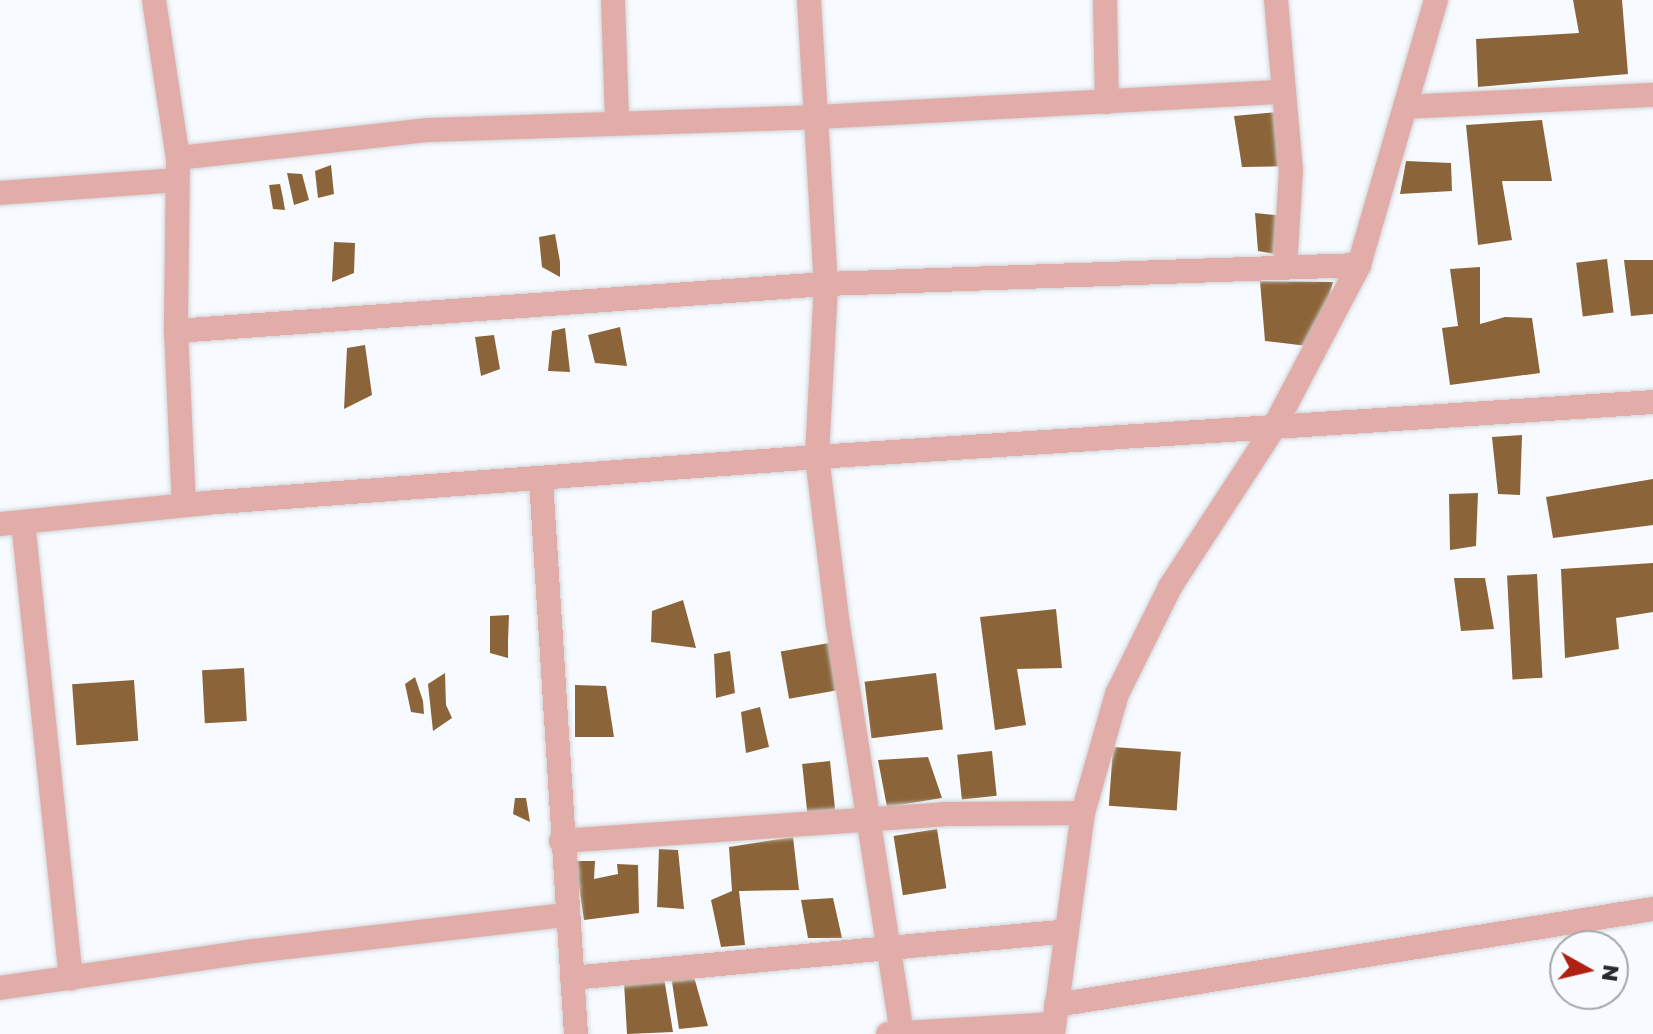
<!DOCTYPE html>
<html>
<head>
<meta charset="utf-8">
<style>
	body { margin:0 }
	#map { position:relative; width:1653px; height:1034px; overflow:hidden; background:#f7fbff; font-family:"Golos Text",sans-serif }
	div>[style] { position:absolute }
	.building>* { inset:0; background:#8c6439; transform-origin:0 0 }
	.roads { filter:drop-shadow(0 0 2px #d2d5d9) drop-shadow(0 0 2px #d2d5d9) }
	.street>* { height:24px; margin:-12px; padding:0 12px; transform-origin:12px; border-radius:12px; background:#e2ada9 }
	span { translate:-50% -50%; white-space:nowrap; text-align:center; line-height:1.15; -webkit-text-stroke:8px #f7fbff; paint-order:stroke }
	.north { position:absolute; left:1549px; top:930px; width:80px; height:80px; box-sizing:border-box; background:#f7fbff; border:2px solid #a4a7ab; border-radius:50%; rotate:98deg; font-size:22px; font-weight:700; line-height:32px; text-align:center; color:#272a2c }
	.north::after { content:''; display:block; margin:auto; width:28px; height:36px; background:#af2110; clip-path:polygon(50% 0,100% 100%,50% 72%,0 100%) }
</style>
</head>
<body>
<div id="map">
	<div class="building">
		<div style="clip-path:polygon(1573px 0,1622px 0,1628px 74px,1478px 87px,1476px 39px,1579px 33px)"></div>
		<div style="clip-path:polygon(1278px 112px,1291px 166px,1242px 167px,1234px 116px)"></div>
		<div style="clip-path:polygon(1542px 120px,1552px 181px,1502px 181px,1512px 240px,1478px 245px,1466px 125px)"></div>
		<div style="clip-path:polygon(1406px 161px,1451px 163px,1452px 191px,1400px 194px)"></div>
		<div style="clip-path:polygon(331px 165px,334px 194px,318px 198px,315px 171px)"></div>
		<div style="clip-path:polygon(287px 173px,302px 174px,309px 200px,294px 205px)"></div>
		<div style="clip-path:polygon(280px 184px,283px 198px,285px 210px,273px 209px,269px 185px)"></div>
		<div style="clip-path:polygon(1255px 213px,1284px 216px,1286px 256px,1258px 251px)"></div>
		<div style="clip-path:polygon(555px 234px,560px 262px,560px 277px,542px 267px,539px 237px)"></div>
		<div style="clip-path:polygon(334px 242px,355px 243px,354px 273px,332px 282px)"></div>
		<div style="left:1607px;top:259px;width:54px;height:31px;rotate:83deg"></div>
		<div style="clip-path:polygon(1624px 260px,1653px 260px,1653px 314px,1631px 316px)"></div>
		<div style="clip-path:polygon(1480px 267px,1480px 324px,1505px 317px,1532px 318px,1540px 373px,1450px 385px,1442px 328px,1458px 326px,1450px 269px)"></div>
		<div style="clip-path:polygon(1260px 281px,1333px 282px,1316px 347px,1265px 341px)"></div>
		<div style="clip-path:polygon(620px 327px,627px 366px,595px 363px,588px 335px)"></div>
		<div style="clip-path:polygon(565px 328px,570px 372px,548px 371px,552px 331px)"></div>
		<div style="clip-path:polygon(494px 335px,500px 369px,481px 376px,475px 337px)"></div>
		<div style="clip-path:polygon(365px 345px,372px 395px,344px 409px,347px 348px)"></div>
		<div style="clip-path:polygon(1522px 435px,1520px 495px,1498px 494px,1492px 437px)"></div>
		<div style="clip-path:polygon(1653px 479px,1653px 525px,1553px 538px,1546px 497px)"></div>
		<div style="clip-path:polygon(1478px 493px,1476px 546px,1450px 550px,1449px 494px)"></div>
		<div style="clip-path:polygon(1653px 563px,1653px 612px,1616px 618px,1619px 649px,1565px 658px,1561px 569px)"></div>
		<div style="left:1537px;top:574px;width:104px;height:30px;rotate:87deg"></div>
		<div style="clip-path:polygon(1454px 578px,1485px 578px,1494px 629px,1461px 631px)"></div>
		<div style="clip-path:polygon(683px 600px,696px 648px,651px 642px,652px 611px)"></div>
		<div style="clip-path:polygon(1056px 609px,1062px 668px,1017px 669px,1026px 725px,995px 730px,980px 617px)"></div>
		<div style="clip-path:polygon(509px 615px,508px 641px,508px 658px,490px 653px,490px 616px)"></div>
		<div style="left:829px;top:643px;width:48px;height:49px;rotate:80deg"></div>
		<div style="clip-path:polygon(730px 651px,735px 693px,716px 698px,714px 654px)"></div>
		<div style="left:244px;top:668px;width:53px;height:42px;rotate:87deg"></div>
		<div style="clip-path:polygon(445px 673px,446px 705px,452px 718px,433px 731px,428px 684px)"></div>
		<div style="left:936px;top:673px;width:57px;height:72px;rotate:83deg"></div>
		<div style="clip-path:polygon(415px 677px,423px 701px,424px 714px,411px 712px,405px 684px)"></div>
		<div style="left:134px;top:680px;width:61px;height:62px;rotate:86deg"></div>
		<div style="clip-path:polygon(575px 685px,606px 686px,614px 737px,575px 737px)"></div>
		<div style="clip-path:polygon(760px 707px,769px 747px,746px 753px,741px 712px)"></div>
		<div style="left:1113px;top:747px;width:68px;height:59px;rotate:4deg"></div>
		<div style="left:992px;top:751px;width:45px;height:35px;rotate:84deg"></div>
		<div style="clip-path:polygon(928px 757px,942px 798px,887px 807px,878px 760px)"></div>
		<div style="left:830px;top:761px;width:49px;height:28px;rotate:84deg"></div>
		<div style="clip-path:polygon(515px 798px,526px 798px,530px 822px,513px 814px)"></div>
		<div style="left:937px;top:829px;width:60px;height:44px;rotate:81deg"></div>
		<div style="clip-path:polygon(793px 837px,799px 890px,739px 891px,745px 945px,721px 947px,711px 900px,732px 891px,729px 847px)"></div>
		<div style="clip-path:polygon(659px 849px,678px 850px,684px 909px,657px 907px)"></div>
		<div style="clip-path:polygon(575px 861px,595px 861px,594px 879px,618px 874px,617px 864px,638px 865px,639px 913px,584px 920px)"></div>
		<div style="clip-path:polygon(833px 898px,842px 938px,808px 938px,801px 900px)"></div>
		<div style="clip-path:polygon(671px 975px,694px 977px,708px 1026px,679px 1029px)"></div>
		<div style="clip-path:polygon(664px 978px,673px 1032px,627px 1034px,624px 982px)"></div>
	</div>
	<div class="roads">
		<div class="street">
			<div style="left:154px;top:0;width:160px;rotate:81.4deg"></div>
			<div style="left:178px;top:158px;width:173px;rotate:90.7deg"></div>
			<div style="left:176px;top:331px;width:174px;rotate:87.4deg"></div>
			<div style="left:613px;top:0;width:122px;rotate:88.1deg"></div>
			<div style="left:809px;top:0;width:285px;rotate:86.6deg"></div>
			<div style="left:826px;top:284px;width:173px;rotate:93deg"></div>
			<div style="left:817px;top:457px;width:169px;rotate:82.9deg"></div>
			<div style="left:838px;top:625px;width:413px;rotate:81.1deg"></div>
			<div style="left:1105px;top:0;width:102px;rotate:88.9deg"></div>
			<div style="left:1276px;top:0;width:171px;rotate:85deg"></div>
			<div style="left:1291px;top:170px;width:97px;rotate:93.5deg"></div>
			<div style="left:1405px;top:107px;width:248px;rotate:-2.8deg"></div>
			<div style="left:178px;top:158px;width:251px;rotate:-6.4deg"></div>
			<div style="left:427px;top:130px;width:389px;rotate:-1.9deg"></div>
			<div style="left:816px;top:117px;width:468px;rotate:-3.1deg"></div>
			<div style="left:0;top:193px;width:177px;rotate:-4.2deg"></div>
			<div style="left:176px;top:331px;width:652px;rotate:-4.14deg"></div>
			<div style="left:826px;top:284px;width:533px;rotate:-2.04deg"></div>
			<div style="left:541px;top:480px;width:555px;rotate:86.39deg"></div>
			<div style="left:23px;top:522px;width:459px;rotate:84deg"></div>
			<div style="left:0;top:524px;width:206px;rotate:-5.8deg"></div>
			<div style="left:205px;top:503px;width:614px;rotate:-4.3deg"></div>
			<div style="left:817px;top:457px;width:838px;rotate:-3.76deg"></div>
			<div style="left:561px;top:841px;width:384px;rotate:-4deg"></div>
			<div style="left:944px;top:814px;width:139px;rotate:-0.4deg"></div>
			<div style="left:572px;top:978px;width:497px;rotate:-5.4deg"></div>
			<div style="left:0;top:988px;width:257px;rotate:-8.3deg"></div>
			<div style="left:254px;top:951px;width:315px;rotate:-6.6deg"></div>
			<div style="left:1056px;top:1005px;width:605px;rotate:-9.14deg"></div>
			<div style="left:888px;top:1034px;width:165px;rotate:-3.5deg"></div>
			<div style="left:1053px;top:1034px;width:223px;rotate:-82.3deg"></div>
			<div style="left:1083px;top:813px;width:124px;rotate:-74.1deg"></div>
			<div style="left:1117px;top:694px;width:119px;rotate:-63.6deg"></div>
			<div style="left:1170px;top:587px;width:189px;rotate:-56.9deg"></div>
			<div style="left:1273px;top:429px;width:185px;rotate:-62.3deg"></div>
			<div style="left:1359px;top:265px;width:276px;rotate:-73.8deg"></div>
		</div>
	</div>
	<div class="north">N</div>
</div>
</body>
</html>
